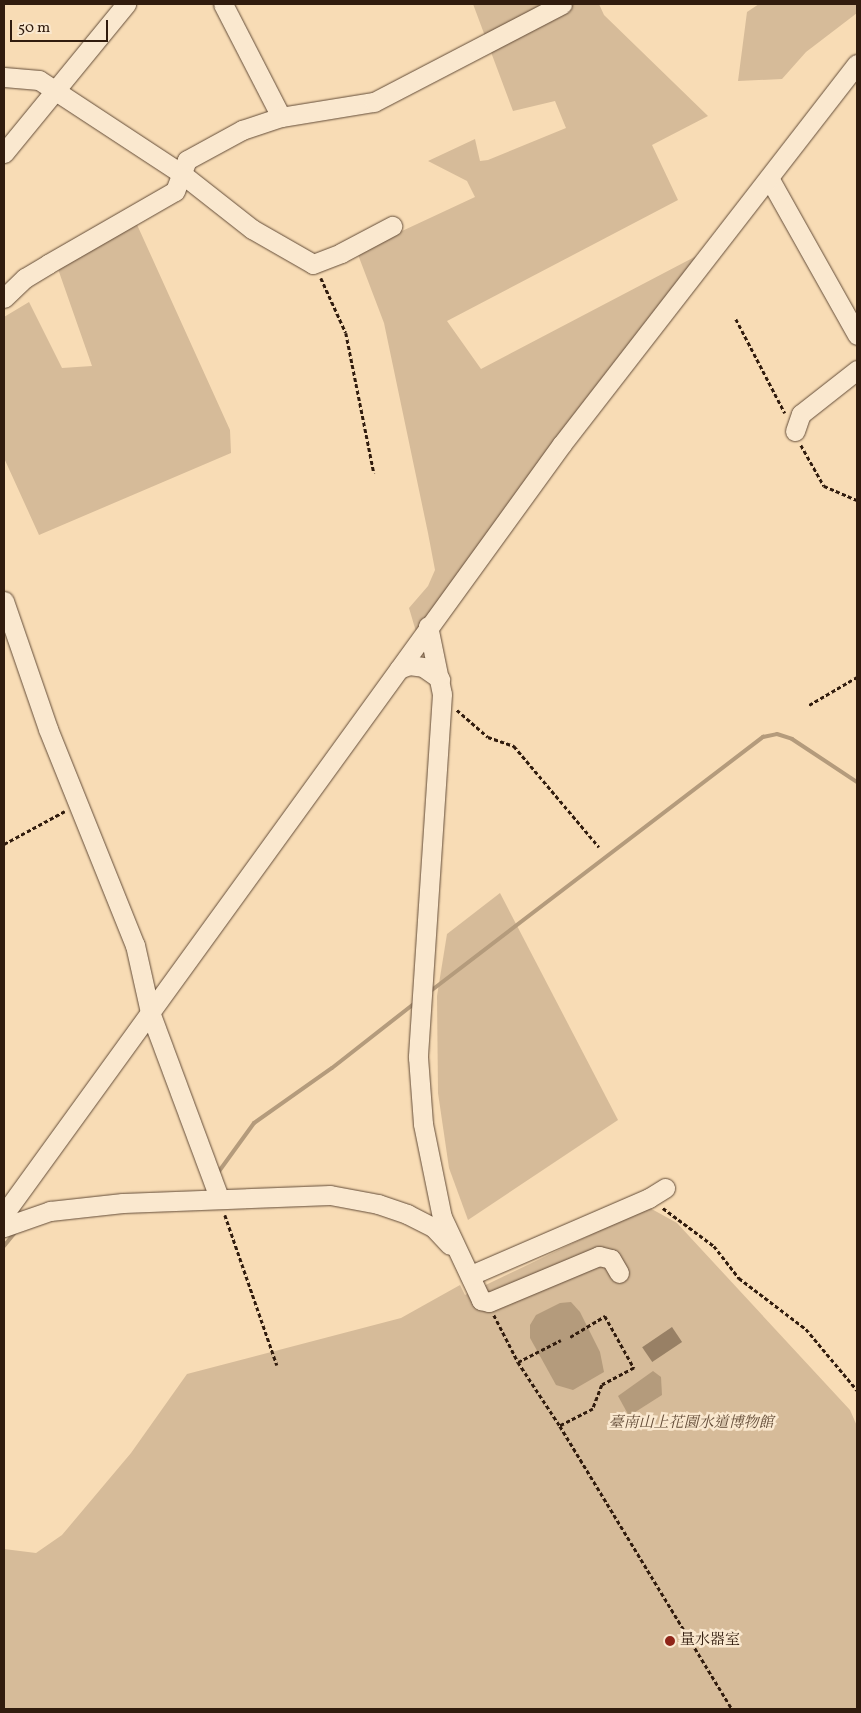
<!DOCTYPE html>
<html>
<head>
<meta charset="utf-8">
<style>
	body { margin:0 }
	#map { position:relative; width:861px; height:1713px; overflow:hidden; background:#f8dcb5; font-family:Vollkorn,"Noto Serif TC",serif }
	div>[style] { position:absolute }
	.green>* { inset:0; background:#d6bb99 }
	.water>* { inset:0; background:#b49b7c }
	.stream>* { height:4px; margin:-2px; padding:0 2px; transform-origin:2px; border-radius:2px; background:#b49b7c }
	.building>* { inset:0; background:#988065; transform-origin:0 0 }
	.path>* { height:2.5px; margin-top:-1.25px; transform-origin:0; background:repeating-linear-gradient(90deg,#311c0e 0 4px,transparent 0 6.5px) }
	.roads { filter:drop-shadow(0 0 1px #634c38) drop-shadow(0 0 1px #634c38) }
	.minor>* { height:19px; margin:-9.5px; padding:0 9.5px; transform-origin:9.5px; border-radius:9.5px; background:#fae8cf }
	.dots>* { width:14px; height:14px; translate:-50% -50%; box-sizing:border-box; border:2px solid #fae8cf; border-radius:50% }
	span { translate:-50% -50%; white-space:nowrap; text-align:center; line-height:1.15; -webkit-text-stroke:5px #fae8cf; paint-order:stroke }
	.park-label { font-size:15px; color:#634c38; font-style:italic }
	.poi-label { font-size:15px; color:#311c0e }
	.left { translate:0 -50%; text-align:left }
	.frame { position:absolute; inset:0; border:5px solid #311c0e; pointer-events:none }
	.scale { position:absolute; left:10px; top:20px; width:98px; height:22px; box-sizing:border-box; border:2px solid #311c0e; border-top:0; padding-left:6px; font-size:15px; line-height:18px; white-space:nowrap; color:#311c0e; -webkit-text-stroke:4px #fae8cf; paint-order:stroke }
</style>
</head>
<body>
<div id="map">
	<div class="green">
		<div style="clip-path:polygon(473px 4px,599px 4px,604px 15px,708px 116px,652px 145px,678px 200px,447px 321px,481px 369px,704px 252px,709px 262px,430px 639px,417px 635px,409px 608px,428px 586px,435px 570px,428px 533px,384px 323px,357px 252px,475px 197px,467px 181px,428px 161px,475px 139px,480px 161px,488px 160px,566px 128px,555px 101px,513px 111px)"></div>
		<div style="clip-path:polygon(759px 4px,857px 4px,857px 13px,806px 52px,782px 79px,738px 81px,747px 12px)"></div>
		<div style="clip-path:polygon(134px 218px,230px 430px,231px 453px,39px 535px,4px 458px,4px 317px,29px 302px,62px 368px,92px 366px,58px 269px)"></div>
		<div style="clip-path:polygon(500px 893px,618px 1120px,468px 1220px,449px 1168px,438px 1093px,437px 996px,447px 934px)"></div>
		<div style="clip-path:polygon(648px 1207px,677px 1223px,850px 1410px,857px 1426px,857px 1709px,4px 1709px,4px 1549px,36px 1553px,62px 1535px,131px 1453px,187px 1374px,401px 1318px,460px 1285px,465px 1295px)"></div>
	</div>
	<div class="water">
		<div style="clip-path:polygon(571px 1302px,580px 1312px,600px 1352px,604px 1372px,573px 1390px,556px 1385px,530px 1338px,530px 1325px,536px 1315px,560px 1303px)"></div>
		<div style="clip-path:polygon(653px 1371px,661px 1377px,662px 1395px,629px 1416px,618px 1396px)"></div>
	</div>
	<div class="stream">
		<div style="left:428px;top:993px;width:422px;rotate:-37.4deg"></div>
		<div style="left:763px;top:737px;width:14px;rotate:-12deg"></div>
		<div style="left:777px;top:734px;width:16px;rotate:18deg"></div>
		<div style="left:792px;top:739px;width:78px;rotate:33.5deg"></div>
		<div style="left:217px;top:1174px;width:63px;rotate:-54deg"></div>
		<div style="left:254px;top:1123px;width:95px;rotate:-35.2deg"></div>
		<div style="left:332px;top:1068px;width:105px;rotate:-38.1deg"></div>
		<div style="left:4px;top:1246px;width:21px;rotate:-51deg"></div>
	</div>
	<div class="building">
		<div style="left:672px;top:1327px;width:18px;height:36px;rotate:56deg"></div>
	</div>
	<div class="path">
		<div style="left:321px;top:278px;width:60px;rotate:65.6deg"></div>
		<div style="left:346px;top:333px;width:143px;rotate:78.7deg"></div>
		<div style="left:736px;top:319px;width:106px;rotate:62.5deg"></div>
		<div style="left:801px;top:445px;width:47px;rotate:60.7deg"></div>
		<div style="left:824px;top:486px;width:36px;rotate:23deg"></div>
		<div style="left:809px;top:705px;width:56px;rotate:-30.3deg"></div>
		<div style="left:457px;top:710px;width:41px;rotate:41.1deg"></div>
		<div style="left:488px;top:737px;width:28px;rotate:19deg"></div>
		<div style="left:514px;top:746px;width:132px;rotate:49.9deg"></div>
		<div style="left:4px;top:844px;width:69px;rotate:-28.4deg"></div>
		<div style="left:663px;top:1208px;width:64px;rotate:36.7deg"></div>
		<div style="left:714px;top:1246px;width:41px;rotate:52deg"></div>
		<div style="left:739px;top:1278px;width:84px;rotate:37.3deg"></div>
		<div style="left:806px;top:1329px;width:80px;rotate:50.1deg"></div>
		<div style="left:225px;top:1215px;width:159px;rotate:70.9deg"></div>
		<div style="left:494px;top:1315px;width:53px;rotate:62.9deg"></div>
		<div style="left:518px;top:1362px;width:77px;rotate:56.7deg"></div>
		<div style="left:570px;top:1337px;width:41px;rotate:-31deg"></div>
		<div style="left:605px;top:1316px;width:60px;rotate:60.9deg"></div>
		<div style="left:634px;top:1368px;width:36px;rotate:152deg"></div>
		<div style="left:602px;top:1385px;width:26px;rotate:111deg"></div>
		<div style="left:593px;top:1409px;width:37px;rotate:153deg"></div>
		<div style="left:560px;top:1426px;width:331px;rotate:58.7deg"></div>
		<div style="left:518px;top:1362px;width:48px;rotate:-27.1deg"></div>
	</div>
	<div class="roads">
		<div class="minor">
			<div style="left:223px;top:4px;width:127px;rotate:62.8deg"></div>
			<div style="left:4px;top:77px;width:35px;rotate:5deg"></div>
			<div style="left:39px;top:80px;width:171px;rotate:33.3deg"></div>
			<div style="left:182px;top:174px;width:89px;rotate:38.2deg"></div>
			<div style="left:252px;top:229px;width:70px;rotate:29.8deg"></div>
			<div style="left:313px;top:264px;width:30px;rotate:-21deg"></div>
			<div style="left:341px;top:253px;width:58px;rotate:-27.9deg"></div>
			<div style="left:4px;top:153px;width:193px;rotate:-50.7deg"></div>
			<div style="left:769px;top:178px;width:180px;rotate:60.7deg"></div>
			<div style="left:4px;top:298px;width:29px;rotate:-44deg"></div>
			<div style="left:25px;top:278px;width:27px;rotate:-31deg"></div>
			<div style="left:48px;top:264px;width:146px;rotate:-29.9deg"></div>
			<div style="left:175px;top:191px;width:33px;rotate:-69deg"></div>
			<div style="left:187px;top:160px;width:63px;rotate:-28.6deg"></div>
			<div style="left:242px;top:130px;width:41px;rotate:-18.4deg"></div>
			<div style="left:281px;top:117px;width:94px;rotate:-9.2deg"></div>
			<div style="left:374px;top:102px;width:212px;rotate:-27.5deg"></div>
			<div style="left:795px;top:431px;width:18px;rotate:-71deg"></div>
			<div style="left:801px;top:414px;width:71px;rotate:-38.2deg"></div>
			<div style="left:4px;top:601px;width:135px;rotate:71deg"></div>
			<div style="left:48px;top:729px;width:233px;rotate:68.1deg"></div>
			<div style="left:135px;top:945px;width:69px;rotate:77.4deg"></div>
			<div style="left:150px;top:1012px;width:198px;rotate:69.6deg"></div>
			<div style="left:428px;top:626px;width:69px;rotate:78.4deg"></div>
			<div style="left:442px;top:694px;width:364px;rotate:93.8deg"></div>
			<div style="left:418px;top:1057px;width:67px;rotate:85.7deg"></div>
			<div style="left:423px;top:1124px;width:95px;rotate:78.5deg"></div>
			<div style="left:442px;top:1217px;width:92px;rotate:64.8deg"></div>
			<div style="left:481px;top:1300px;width:8px;rotate:14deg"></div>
			<div style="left:489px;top:1302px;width:119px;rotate:-22.7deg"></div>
			<div style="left:599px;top:1256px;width:12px;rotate:14deg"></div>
			<div style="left:611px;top:1259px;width:16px;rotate:60deg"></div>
			<div style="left:399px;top:669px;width:11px;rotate:-22deg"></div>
			<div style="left:409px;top:665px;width:14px;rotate:8deg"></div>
			<div style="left:423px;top:667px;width:21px;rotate:35deg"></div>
			<div style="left:4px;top:1214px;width:951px;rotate:-54.07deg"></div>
			<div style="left:562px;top:444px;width:481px;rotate:-52.2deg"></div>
			<div style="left:4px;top:1227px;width:49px;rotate:-19.2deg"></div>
			<div style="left:50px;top:1211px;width:73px;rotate:-6.3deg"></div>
			<div style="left:123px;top:1203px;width:207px;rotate:-2.2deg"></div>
			<div style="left:330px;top:1195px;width:49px;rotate:10.6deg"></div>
			<div style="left:378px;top:1204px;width:31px;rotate:19deg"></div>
			<div style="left:407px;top:1214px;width:30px;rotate:27deg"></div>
			<div style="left:434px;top:1228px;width:23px;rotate:47deg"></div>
			<div style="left:471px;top:1275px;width:194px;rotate:-23.4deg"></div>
			<div style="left:649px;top:1198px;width:19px;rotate:-32deg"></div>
		</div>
	</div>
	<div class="dots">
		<div style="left:670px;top:1641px;background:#8f2418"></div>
	</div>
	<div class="park-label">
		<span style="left:691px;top:1424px">臺南山上花園水道博物館</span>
	</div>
	<div class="poi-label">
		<span class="left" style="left:680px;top:1641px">量水器室</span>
	</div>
	<div class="frame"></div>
	<div class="scale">50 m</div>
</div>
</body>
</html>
